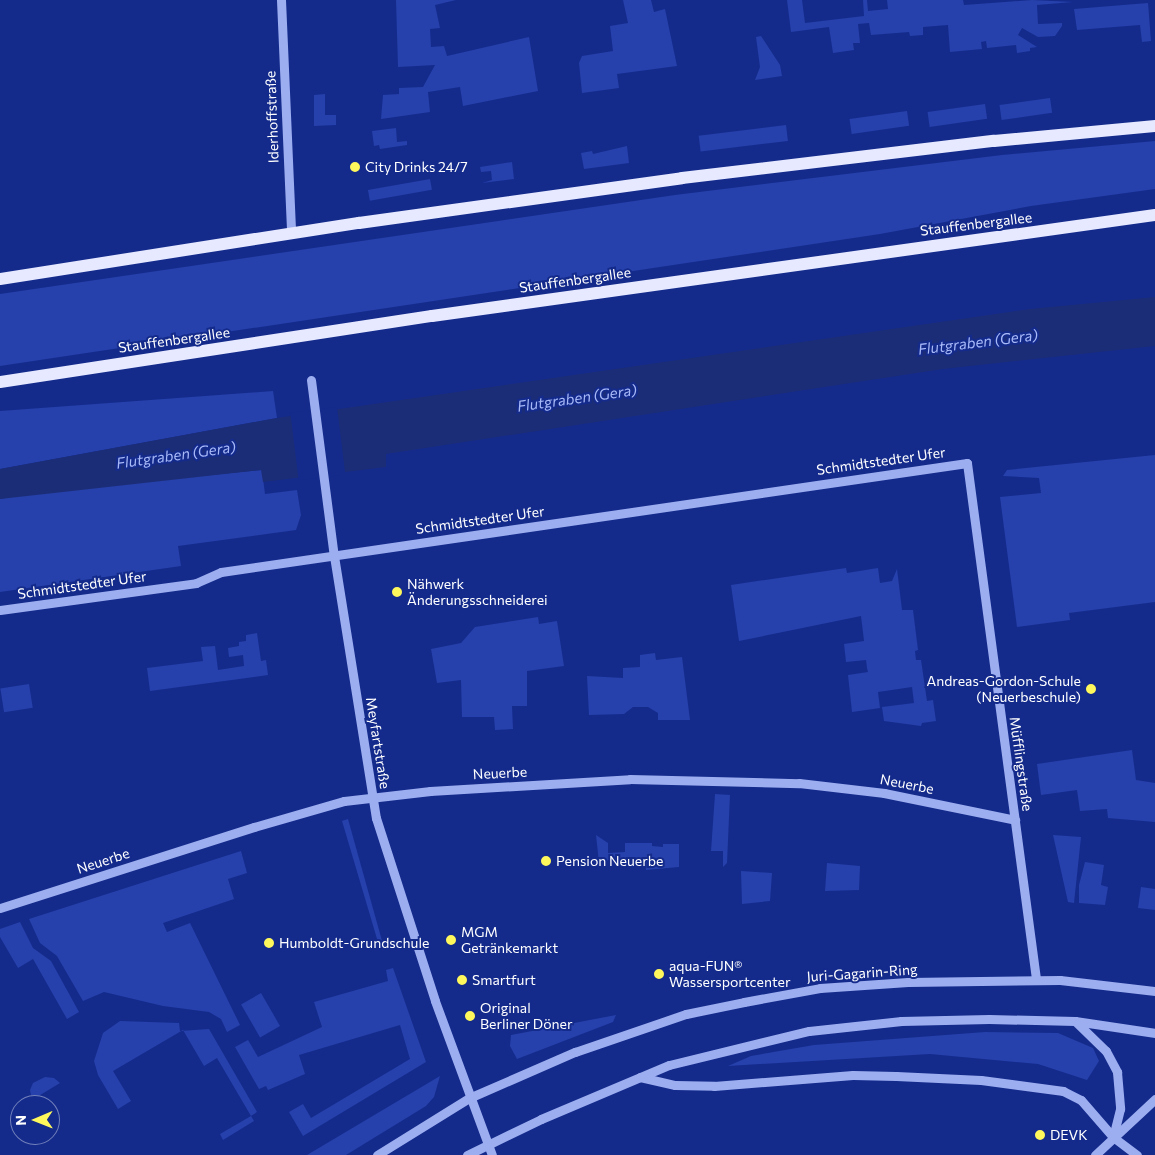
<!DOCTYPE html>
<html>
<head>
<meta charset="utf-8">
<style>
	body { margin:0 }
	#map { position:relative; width:1155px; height:1155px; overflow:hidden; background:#142b8c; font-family:Commissioner,sans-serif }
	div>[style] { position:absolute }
	.green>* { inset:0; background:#2641ab; transform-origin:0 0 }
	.water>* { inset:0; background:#1c2d77 }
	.pier>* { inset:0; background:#142b8c; transform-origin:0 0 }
	.minor>* { height:9px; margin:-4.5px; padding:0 4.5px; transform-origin:4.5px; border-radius:4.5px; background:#9daef0 }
	.major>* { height:12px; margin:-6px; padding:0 6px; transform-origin:6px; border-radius:6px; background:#e6e9ff }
	.dots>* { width:14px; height:14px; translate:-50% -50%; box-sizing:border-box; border:2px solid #142b8c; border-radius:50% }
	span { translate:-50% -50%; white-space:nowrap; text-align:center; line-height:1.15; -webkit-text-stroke:4px #142b8c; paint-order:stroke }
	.street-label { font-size:14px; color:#fff }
	.poi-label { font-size:14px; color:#fff }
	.left { translate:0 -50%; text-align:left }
	.right { translate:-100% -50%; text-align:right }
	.water-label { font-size:15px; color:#a8b9f8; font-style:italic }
	.north { position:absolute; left:10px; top:1095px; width:50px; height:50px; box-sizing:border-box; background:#142b8c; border:1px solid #7280ba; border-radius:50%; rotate:269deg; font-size:14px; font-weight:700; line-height:20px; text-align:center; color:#fff }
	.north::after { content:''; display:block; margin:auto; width:18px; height:22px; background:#fff85c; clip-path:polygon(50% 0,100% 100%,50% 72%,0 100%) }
</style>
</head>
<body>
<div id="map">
	<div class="green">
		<div style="clip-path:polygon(396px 0,456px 0,435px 5px,440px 28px,430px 29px,431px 47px,444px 46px,447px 56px,529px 37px,538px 91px,463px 106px,460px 87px,428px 92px,430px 112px,381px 119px,383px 95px,399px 94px,399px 88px,423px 87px,435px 65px,398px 67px)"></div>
		<div style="clip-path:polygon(623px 0,651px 0,654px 12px,665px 9px,677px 66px,617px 74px,619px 88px,582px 93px,579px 63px,582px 56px,613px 51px,610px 26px,628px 23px)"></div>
		<div style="clip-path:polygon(787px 0,802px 0,805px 23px,864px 16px,863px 0,867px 0,868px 11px,888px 9px,887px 0,963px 0,964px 5px,1032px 0,1073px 2px,1037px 5px,1038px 24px,1062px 23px,1062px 26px,1055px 36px,1038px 37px,1022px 28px,1018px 35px,1037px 47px,1030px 48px,1030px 51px,1017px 53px,1016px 45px,987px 48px,986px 41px,981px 42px,982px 49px,950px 52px,948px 25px,923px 27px,923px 35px,910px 36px,909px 32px,871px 35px,869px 23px,858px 24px,860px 43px,853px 43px,854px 50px,833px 53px,829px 27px,791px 32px)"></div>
		<div style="clip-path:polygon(1148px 3px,1151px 41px,1142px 42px,1140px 25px,1077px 30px,1074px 9px)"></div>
		<div style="clip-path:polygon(761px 36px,780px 65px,782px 76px,755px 80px,760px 67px,756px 37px)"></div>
		<div style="clip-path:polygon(325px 94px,325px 115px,336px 115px,336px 125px,314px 126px,314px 95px)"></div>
		<div style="left:1050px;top:98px;width:15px;height:51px;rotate:82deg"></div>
		<div style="left:985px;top:104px;width:15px;height:58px;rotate:82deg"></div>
		<div style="left:907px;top:111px;width:15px;height:58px;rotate:82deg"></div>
		<div style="left:786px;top:125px;width:16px;height:88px;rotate:83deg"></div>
		<div style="clip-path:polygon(396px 128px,397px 142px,407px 141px,407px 145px,380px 149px,379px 145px,374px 146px,372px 131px)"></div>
		<div style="clip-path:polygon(1155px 141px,1155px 189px,1031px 206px,880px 234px,0 366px,0 294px,675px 195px,1002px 155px)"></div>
		<div style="clip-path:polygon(627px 146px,629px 163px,584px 169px,581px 153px,592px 151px,593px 154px)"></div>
		<div style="clip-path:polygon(512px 162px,514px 179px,482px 183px,492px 180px,491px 171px,481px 172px,480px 167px)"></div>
		<div style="left:430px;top:179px;width:11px;height:63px;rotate:80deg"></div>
		<div style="clip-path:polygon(273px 391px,277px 418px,0 469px,0 411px)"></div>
		<div style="clip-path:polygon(1155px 455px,1155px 602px,1069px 613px,1070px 620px,1017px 627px,1000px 497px,1041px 493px,1039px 478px,1003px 476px,1007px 470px)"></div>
		<div style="clip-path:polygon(262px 470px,265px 494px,297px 490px,301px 515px,296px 530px,178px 546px,181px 566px,0 592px,0 499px,38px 492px)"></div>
		<div style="clip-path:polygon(846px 568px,847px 573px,878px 568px,880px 583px,892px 581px,897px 569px,902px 610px,913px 610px,918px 650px,915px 651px,916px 660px,921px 660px,927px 701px,933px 700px,936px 721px,922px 723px,921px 726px,884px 721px,882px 707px,914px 703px,912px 687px,878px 692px,880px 708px,852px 712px,848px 675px,868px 672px,867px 668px,866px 660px,846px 662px,844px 644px,864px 641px,861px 616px,739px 641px,731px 585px)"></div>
		<div style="clip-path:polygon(538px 617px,539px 624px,557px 621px,564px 666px,527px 671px,527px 706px,512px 706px,513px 729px,495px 730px,494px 717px,462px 717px,461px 680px,437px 683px,431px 649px,461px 643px,475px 627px)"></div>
		<div style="clip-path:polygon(257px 633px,261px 661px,266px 660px,268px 675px,150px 691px,147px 668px,203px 661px,201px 647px,215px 646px,218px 670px,244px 666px,243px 655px,229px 657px,228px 648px,239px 646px,239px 642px,246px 641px,246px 635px)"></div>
		<div style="clip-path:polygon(655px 653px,656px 660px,682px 657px,690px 720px,658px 720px,658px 713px,648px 707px,633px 707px,624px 714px,589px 715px,587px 676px,623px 678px,623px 668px,640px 667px,640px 655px)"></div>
		<div style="left:29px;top:684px;width:24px;height:29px;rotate:81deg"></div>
		<div style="clip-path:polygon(1132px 750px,1136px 780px,1155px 783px,1155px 822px,1108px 818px,1107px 809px,1080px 811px,1077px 790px,1041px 795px,1037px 764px)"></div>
		<div style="clip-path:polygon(715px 794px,730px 795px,727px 863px,723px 867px,723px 851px,711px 851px)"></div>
		<div style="clip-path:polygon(348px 819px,384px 948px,380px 949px,342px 821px)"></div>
		<div style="clip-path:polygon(596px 835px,608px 843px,608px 853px,625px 852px,625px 843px,652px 843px,652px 846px,663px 847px,663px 844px,679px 844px,679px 867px,646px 870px,645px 858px,617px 863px,616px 858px,599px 863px)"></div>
		<div style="clip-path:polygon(1053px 835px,1081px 837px,1074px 903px,1068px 902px)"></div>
		<div style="clip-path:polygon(241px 851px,247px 873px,228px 879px,234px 899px,163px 923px,167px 932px,190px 923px,240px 1025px,227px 1032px,221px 1019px,209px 1012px,163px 1006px,104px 992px,83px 1001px,57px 956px,40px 943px,29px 919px)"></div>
		<div style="clip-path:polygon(1085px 862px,1104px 865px,1101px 885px,1108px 887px,1105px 905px,1079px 903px,1079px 885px)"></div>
		<div style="clip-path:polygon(827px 863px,860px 866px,859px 890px,825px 891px)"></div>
		<div style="clip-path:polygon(741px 871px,772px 873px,770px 901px,742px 904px)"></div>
		<div style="clip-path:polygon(1141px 887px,1155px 889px,1155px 910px,1138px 908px)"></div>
		<div style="clip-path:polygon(20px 922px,33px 948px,51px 961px,79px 1012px,67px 1019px,33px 959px,18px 968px,0 937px,0 929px)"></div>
		<div style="clip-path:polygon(393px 968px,426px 1062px,303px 1136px,289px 1112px,303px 1104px,311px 1118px,410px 1059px,400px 1025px,299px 1055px,305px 1074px,268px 1090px,266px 1086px,259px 1089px,235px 1047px,248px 1040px,258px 1057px,322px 1027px,314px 1002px,388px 981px,386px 970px)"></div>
		<div style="left:261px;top:993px;width:38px;height:23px;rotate:60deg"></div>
		<div style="clip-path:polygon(616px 1015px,613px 1022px,517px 1059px,510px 1046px,511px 1035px)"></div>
		<div style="clip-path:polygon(120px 1021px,179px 1023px,180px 1031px,209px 1029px,257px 1112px,251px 1116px,254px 1121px,223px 1140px,220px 1134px,251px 1116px,217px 1058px,204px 1066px,183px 1030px,113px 1071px,131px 1101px,118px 1109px,98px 1075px,94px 1061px,103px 1033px)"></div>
		<div style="clip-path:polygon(985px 1032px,1058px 1033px,1093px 1048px,1099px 1061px,1087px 1080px,1038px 1064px,930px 1054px,728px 1066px,751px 1056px,814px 1045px)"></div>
		<div style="clip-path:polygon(440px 1076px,434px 1097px,426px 1106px,346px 1155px,307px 1155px)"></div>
		<div style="clip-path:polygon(45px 1077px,54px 1078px,60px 1083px,32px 1100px,30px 1090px,33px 1083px)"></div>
	</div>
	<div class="water">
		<div style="clip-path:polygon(1155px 297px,1155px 346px,943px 369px,386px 454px,386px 467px,263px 482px,261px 470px,0 499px,0 469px,277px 418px,1030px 309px)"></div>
	</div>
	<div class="pier">
		<div style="left:337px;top:407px;width:68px;height:47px;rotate:83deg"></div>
	</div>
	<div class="minor">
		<div style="left:281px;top:0;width:233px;rotate:87.5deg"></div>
		<div style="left:311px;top:380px;width:177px;rotate:82.6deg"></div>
		<div style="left:334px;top:556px;width:265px;rotate:80.9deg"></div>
		<div style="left:376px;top:818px;width:192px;rotate:72.1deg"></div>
		<div style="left:435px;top:1001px;width:164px;rotate:69.7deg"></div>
		<div style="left:0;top:610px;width:198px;rotate:-7.8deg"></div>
		<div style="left:196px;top:583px;width:27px;rotate:-24deg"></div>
		<div style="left:221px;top:572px;width:754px;rotate:-8.31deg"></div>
		<div style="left:967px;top:463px;width:521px;rotate:82.38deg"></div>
		<div style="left:0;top:908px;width:267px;rotate:-17.7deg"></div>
		<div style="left:254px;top:827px;width:94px;rotate:-16.1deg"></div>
		<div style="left:344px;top:801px;width:87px;rotate:-6.6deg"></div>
		<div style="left:430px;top:791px;width:200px;rotate:-3.4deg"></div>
		<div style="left:630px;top:779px;width:169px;rotate:1.4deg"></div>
		<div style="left:799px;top:783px;width:86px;rotate:6.7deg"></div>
		<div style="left:884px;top:793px;width:134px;rotate:11.6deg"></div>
		<div style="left:1075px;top:1021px;width:43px;rotate:44.1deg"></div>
		<div style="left:1106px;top:1051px;width:24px;rotate:62deg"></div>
		<div style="left:1117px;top:1072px;width:37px;rotate:85deg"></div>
		<div style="left:1120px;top:1109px;width:29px;rotate:104deg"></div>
		<div style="left:640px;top:1077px;width:36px;rotate:13deg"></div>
		<div style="left:675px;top:1085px;width:39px;rotate:1deg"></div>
		<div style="left:714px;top:1086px;width:139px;rotate:-4.5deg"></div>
		<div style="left:853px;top:1075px;width:43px;rotate:1.3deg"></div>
		<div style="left:896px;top:1076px;width:85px;rotate:2.7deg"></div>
		<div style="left:981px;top:1080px;width:83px;rotate:7.6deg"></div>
		<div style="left:1063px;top:1091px;width:20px;rotate:27deg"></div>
		<div style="left:1081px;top:1100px;width:49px;rotate:49.1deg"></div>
		<div style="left:1113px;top:1137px;width:30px;rotate:37deg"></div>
		<div style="left:377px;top:1155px;width:108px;rotate:-31.8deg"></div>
		<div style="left:469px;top:1098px;width:116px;rotate:-23.5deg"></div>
		<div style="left:575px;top:1052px;width:117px;rotate:-18.9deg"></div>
		<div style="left:686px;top:1014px;width:59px;rotate:-11.7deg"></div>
		<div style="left:744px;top:1002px;width:77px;rotate:-10.4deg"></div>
		<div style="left:820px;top:988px;width:88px;rotate:-3.9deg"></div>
		<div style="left:908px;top:982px;width:152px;rotate:-0.8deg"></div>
		<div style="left:1060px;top:980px;width:96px;rotate:6.6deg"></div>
		<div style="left:467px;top:1155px;width:82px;rotate:-25.9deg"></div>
		<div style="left:541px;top:1119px;width:139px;rotate:-22.9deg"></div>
		<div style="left:669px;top:1065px;width:144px;rotate:-13.7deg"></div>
		<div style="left:809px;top:1031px;width:93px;rotate:-6.2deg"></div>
		<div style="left:901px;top:1021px;width:88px;rotate:-1.3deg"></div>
		<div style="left:989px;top:1019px;width:86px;rotate:1.3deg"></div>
		<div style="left:1075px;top:1021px;width:81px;rotate:8.5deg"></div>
		<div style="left:1095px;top:1155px;width:82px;rotate:-43deg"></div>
	</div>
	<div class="major">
		<div style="left:0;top:279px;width:363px;rotate:-8.9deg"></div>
		<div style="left:359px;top:223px;width:326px;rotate:-7.9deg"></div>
		<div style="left:682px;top:178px;width:314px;rotate:-6.8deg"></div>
		<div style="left:994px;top:141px;width:162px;rotate:-5.3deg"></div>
		<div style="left:0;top:382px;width:437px;rotate:-8.7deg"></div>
		<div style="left:432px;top:316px;width:730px;rotate:-7.95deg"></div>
	</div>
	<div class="dots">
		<div style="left:355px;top:167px;background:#fff85c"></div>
		<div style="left:397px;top:592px;background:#fff85c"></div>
		<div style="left:1091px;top:689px;background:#fff85c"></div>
		<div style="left:546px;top:861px;background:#fff85c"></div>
		<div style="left:451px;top:940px;background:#fff85c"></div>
		<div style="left:269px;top:943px;background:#fff85c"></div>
		<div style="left:659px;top:974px;background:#fff85c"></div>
		<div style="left:462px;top:980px;background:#fff85c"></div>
		<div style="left:470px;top:1016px;background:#fff85c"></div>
		<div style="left:1040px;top:1135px;background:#fff85c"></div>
	</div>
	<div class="street-label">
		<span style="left:272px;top:117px;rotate:-92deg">Iderhoffstraße</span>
		<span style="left:976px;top:224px;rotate:-7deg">Stauffenbergallee</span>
		<span style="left:575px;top:280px;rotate:-8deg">Stauffenbergallee</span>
		<span style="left:174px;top:340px;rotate:-8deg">Stauffenbergallee</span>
		<span style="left:881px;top:461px;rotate:-8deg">Schmidtstedter Ufer</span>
		<span style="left:480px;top:520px;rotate:-8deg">Schmidtstedter Ufer</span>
		<span style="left:82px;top:585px;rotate:-8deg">Schmidtstedter Ufer</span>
		<span style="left:378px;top:743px;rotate:81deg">Meyfartstraße</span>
		<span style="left:1021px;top:764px;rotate:82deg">Müfflingstraße</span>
		<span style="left:500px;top:773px;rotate:-3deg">Neuerbe</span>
		<span style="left:907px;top:784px;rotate:11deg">Neuerbe</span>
		<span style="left:103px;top:861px;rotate:-18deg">Neuerbe</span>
		<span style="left:862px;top:973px;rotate:-4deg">Juri-Gagarin-Ring</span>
	</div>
	<div class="poi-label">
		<span class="left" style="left:365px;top:167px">City Drinks 24/7</span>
		<span class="left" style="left:407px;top:592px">Nähwerk<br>Änderungsschneiderei</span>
		<span class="right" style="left:1081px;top:689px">Andreas-Gordon-Schule<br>(Neuerbeschule)</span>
		<span class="left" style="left:556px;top:861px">Pension Neuerbe</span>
		<span class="left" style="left:461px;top:940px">MGM<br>Getränkemarkt</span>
		<span class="left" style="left:279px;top:943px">Humboldt-Grundschule</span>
		<span class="left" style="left:669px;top:974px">aqua-FUN®<br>Wassersportcenter</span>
		<span class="left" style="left:472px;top:980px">Smartfurt</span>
		<span class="left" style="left:480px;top:1016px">Original<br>Berliner Döner</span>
		<span class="left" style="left:1050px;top:1135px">DEVK</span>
	</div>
	<div class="water-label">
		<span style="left:978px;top:342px;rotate:-7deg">Flutgraben (Gera)</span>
		<span style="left:577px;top:398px;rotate:-8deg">Flutgraben (Gera)</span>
		<span style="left:176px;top:455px;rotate:-8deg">Flutgraben (Gera)</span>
	</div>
	<div class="north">N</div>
</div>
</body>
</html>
